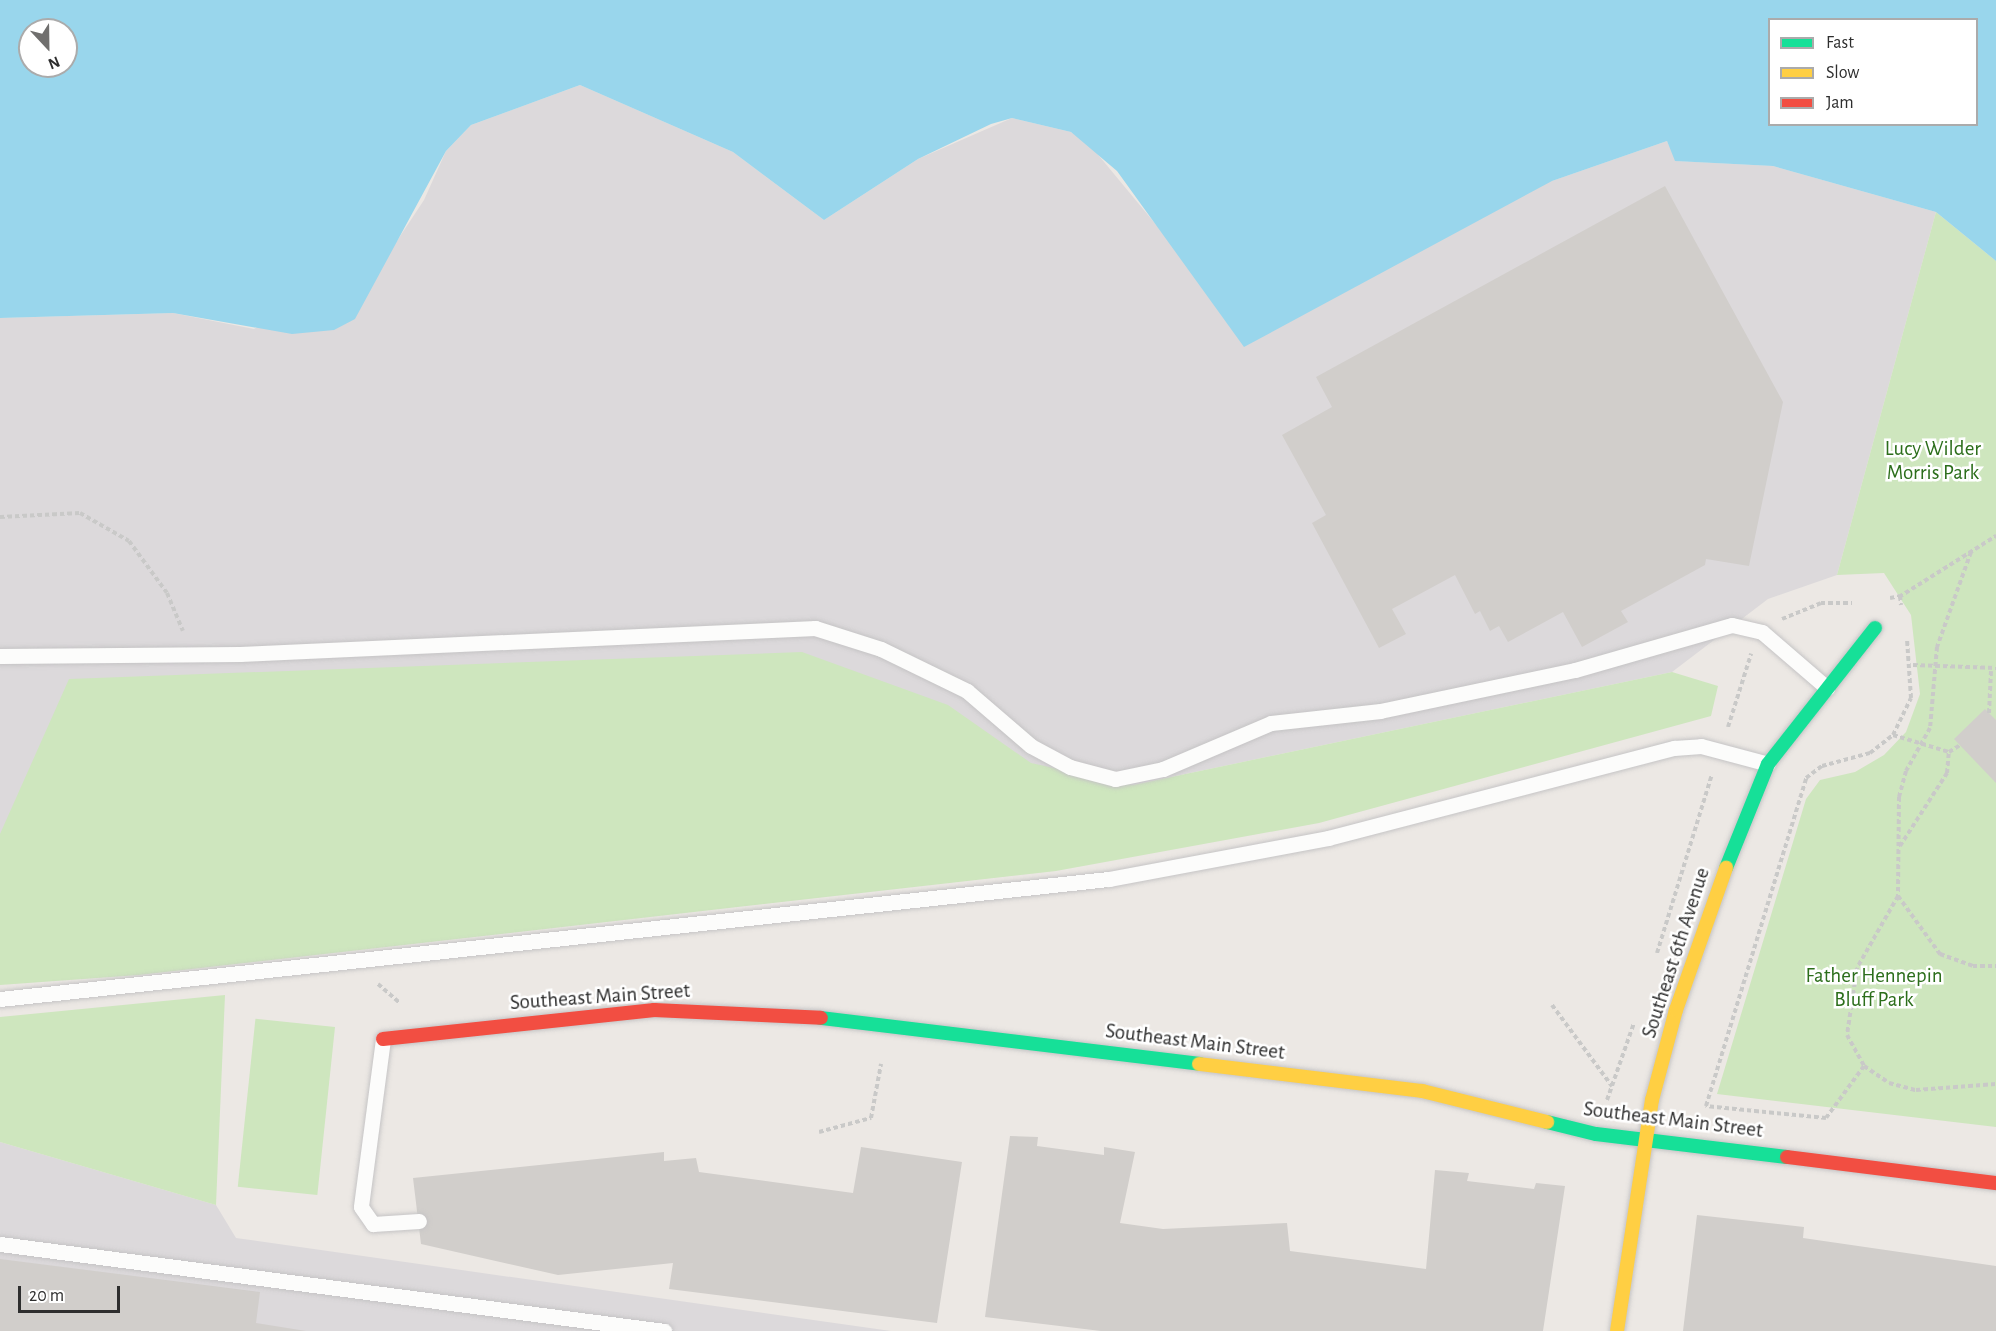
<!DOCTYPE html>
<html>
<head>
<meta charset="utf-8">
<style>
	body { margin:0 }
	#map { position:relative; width:1996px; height:1331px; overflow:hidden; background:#ece8e4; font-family:"Alegreya Sans",sans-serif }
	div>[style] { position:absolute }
	.industrial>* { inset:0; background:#dcd9db }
	.green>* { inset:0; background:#cee6be; transform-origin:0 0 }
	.water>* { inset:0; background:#99d6ec }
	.building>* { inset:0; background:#d1cecb }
	.path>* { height:4px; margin-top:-2px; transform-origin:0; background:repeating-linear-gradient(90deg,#c9c9c8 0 4.5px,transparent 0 7.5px) }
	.roads { filter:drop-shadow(0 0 2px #c5c4c5) drop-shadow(0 0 2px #c5c4c5) }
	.lane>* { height:15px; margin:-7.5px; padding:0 7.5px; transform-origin:7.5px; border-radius:7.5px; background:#fcfcfb }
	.fast>* { height:14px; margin:-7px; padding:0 7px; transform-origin:7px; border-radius:7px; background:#16e098 }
	.slow>* { height:14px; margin:-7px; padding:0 7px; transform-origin:7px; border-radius:7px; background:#ffcf43 }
	.jam>* { height:14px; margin:-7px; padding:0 7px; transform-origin:7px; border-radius:7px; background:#f24e42 }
	span { translate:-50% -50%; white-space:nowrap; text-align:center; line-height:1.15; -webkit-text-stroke:5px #fff; paint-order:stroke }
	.park-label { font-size:21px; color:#2c6e1b }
	.street-label { font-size:21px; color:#2e2e2e }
	.legend { position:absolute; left:1768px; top:18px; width:210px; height:108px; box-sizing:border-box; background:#fff; border:2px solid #ababab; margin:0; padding:8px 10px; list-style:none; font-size:18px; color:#2e2e2e }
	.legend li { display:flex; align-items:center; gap:12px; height:30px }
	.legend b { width:30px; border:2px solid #ababab }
	.north { position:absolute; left:18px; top:18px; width:60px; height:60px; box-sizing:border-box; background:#fff; border:2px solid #ababab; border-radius:50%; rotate:158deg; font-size:16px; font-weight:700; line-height:24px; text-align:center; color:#2e2e2e }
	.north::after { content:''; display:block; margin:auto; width:21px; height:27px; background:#706f6e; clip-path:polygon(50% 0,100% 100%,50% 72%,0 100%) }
	.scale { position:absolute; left:18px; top:1286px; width:102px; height:27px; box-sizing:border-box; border:3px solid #2e2e2e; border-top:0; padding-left:8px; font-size:18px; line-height:21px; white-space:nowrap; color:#2e2e2e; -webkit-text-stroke:4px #fff; paint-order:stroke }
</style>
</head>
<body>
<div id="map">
	<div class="industrial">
		<div style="clip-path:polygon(580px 85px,733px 152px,824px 220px,918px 159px,1012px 118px,1071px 132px,1090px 145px,1172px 244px,1552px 181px,1667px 141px,1676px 161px,1773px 166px,1936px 212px,1837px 575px,1768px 599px,1672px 672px,1133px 785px,0 866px,0 318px,173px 313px,254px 329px,389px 253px,424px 200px,446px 151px,471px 125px)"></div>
		<div style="clip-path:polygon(0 1142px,216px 1205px,236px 1238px,891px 1331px,0 1331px)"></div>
	</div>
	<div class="green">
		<div style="clip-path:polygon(1936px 212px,1996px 261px,1996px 1127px,1717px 1094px,1806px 799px,1820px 780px,1855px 772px,1884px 755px,1906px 732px,1920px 694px,1911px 615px,1884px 573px,1837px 575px)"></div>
		<div style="clip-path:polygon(802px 652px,948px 705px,1031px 763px,1133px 785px,1672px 672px,1718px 686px,1711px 716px,1319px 823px,1056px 871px,139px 975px,0 985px,0 834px,69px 679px)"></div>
		<div style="clip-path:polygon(225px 995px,216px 1205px,0 1142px,0 1017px)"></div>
		<div style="left:335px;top:1027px;width:169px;height:80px;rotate:96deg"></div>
	</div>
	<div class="water">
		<div style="clip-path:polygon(evenodd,0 0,1996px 0,1996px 261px,1936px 212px,1773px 166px,1675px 161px,1667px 141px,1552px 181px,1244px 347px,1117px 171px,1071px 132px,1012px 118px,991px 124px,918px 159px,824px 220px,733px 152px,580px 85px,471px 125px,446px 151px,355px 319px,334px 330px,292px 334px,173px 313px,0 318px,0 0,1770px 20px,1976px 20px,1976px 124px,1770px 124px,1770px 20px,0 0,30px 30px,66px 30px,66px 66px,30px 66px,30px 30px)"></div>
	</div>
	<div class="building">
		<div style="clip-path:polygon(1665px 186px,1783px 402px,1749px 566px,1706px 559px,1705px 565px,1621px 611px,1628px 622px,1582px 647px,1563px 612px,1508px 642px,1499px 626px,1490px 631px,1480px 611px,1475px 614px,1455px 575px,1392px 609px,1406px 634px,1379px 648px,1312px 523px,1326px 515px,1282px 435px,1332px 407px,1316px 377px)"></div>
		<div style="clip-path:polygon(1985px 709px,1996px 720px,1996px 783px,1954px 739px)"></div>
		<div style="clip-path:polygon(1010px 1136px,1038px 1137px,1037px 1146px,1104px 1155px,1104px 1147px,1135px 1152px,1120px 1223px,1163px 1229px,1287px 1223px,1290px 1251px,1426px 1269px,1435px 1170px,1469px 1173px,1467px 1181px,1534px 1189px,1536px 1183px,1565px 1186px,1543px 1331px,1101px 1331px,985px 1317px)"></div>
		<div style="clip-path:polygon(861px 1147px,962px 1162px,937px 1323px,669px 1289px,673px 1263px,558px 1275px,421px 1244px,413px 1178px,664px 1152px,664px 1161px,696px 1158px,699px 1172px,853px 1193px)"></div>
		<div style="clip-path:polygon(1697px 1215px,1804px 1227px,1803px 1238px,1996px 1266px,1996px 1331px,1683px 1331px)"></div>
		<div style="clip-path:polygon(0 1259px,260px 1292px,256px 1323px,306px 1331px,0 1331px)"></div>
	</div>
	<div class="path">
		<div style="left:0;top:517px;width:80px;rotate:-2.9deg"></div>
		<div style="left:80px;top:513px;width:56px;rotate:29.7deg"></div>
		<div style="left:129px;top:541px;width:64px;rotate:53.8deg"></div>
		<div style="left:167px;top:593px;width:41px;rotate:67.2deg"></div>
		<div style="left:1971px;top:552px;width:101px;rotate:109.7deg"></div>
		<div style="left:1937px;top:647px;width:81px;rotate:94.9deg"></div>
		<div style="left:1930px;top:728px;width:49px;rotate:119.2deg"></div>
		<div style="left:1906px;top:771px;width:27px;rotate:105deg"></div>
		<div style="left:1899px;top:797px;width:99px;rotate:90.6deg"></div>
		<div style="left:1898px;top:896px;width:83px;rotate:119.7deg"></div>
		<div style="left:1857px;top:968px;width:68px;rotate:98.5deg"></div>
		<div style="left:1847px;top:1035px;width:35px;rotate:61deg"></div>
		<div style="left:1864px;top:1066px;width:30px;rotate:34deg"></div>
		<div style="left:1889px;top:1083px;width:28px;rotate:15deg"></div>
		<div style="left:1916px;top:1090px;width:80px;rotate:-4.3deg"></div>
		<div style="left:1899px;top:597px;width:115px;rotate:-32.2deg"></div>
		<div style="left:1890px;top:598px;width:10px;rotate:-11deg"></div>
		<div style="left:1900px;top:596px;width:9px;rotate:84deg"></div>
		<div style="left:1782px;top:619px;width:42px;rotate:-22.3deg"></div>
		<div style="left:1821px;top:603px;width:31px"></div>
		<div style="left:1913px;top:665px;width:83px;rotate:2.1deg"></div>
		<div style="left:1989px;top:713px;width:42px;rotate:-87.3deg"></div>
		<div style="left:1728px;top:727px;width:77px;rotate:-72.5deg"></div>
		<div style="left:1893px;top:735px;width:59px;rotate:16.9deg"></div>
		<div style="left:1949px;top:752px;width:13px;rotate:-32deg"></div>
		<div style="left:1900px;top:846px;width:87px;rotate:-57.2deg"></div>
		<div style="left:1947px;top:773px;width:21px;rotate:-85deg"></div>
		<div style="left:1898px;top:896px;width:72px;rotate:54.1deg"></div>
		<div style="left:1940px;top:954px;width:35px;rotate:20deg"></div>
		<div style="left:1973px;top:966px;width:23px"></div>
		<div style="left:1657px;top:953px;width:187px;rotate:-72.9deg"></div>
		<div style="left:378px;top:984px;width:29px;rotate:41deg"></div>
		<div style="left:1552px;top:1005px;width:101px;rotate:53.5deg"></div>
		<div style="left:1864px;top:1066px;width:64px;rotate:126.2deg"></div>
		<div style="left:1826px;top:1118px;width:121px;rotate:-174.3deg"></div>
		<div style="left:1706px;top:1106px;width:343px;rotate:-73deg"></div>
		<div style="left:1806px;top:778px;width:20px;rotate:-37deg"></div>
		<div style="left:1822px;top:766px;width:50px;rotate:-15.2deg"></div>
		<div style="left:1870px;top:753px;width:29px;rotate:-38deg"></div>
		<div style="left:1893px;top:735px;width:41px;rotate:-64.1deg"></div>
		<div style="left:1911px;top:698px;width:59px;rotate:-93.9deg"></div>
		<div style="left:1607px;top:1100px;width:82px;rotate:-70.7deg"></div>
		<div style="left:819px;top:1132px;width:54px;rotate:-15.1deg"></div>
		<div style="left:871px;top:1118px;width:55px;rotate:-79.5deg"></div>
	</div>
	<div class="roads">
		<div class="lane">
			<div style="left:0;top:656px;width:240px;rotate:-0.5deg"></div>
			<div style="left:240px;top:654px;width:576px;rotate:-2.59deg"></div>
			<div style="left:815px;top:628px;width:69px;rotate:17.7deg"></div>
			<div style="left:881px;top:649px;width:96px;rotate:26deg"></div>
			<div style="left:967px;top:691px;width:84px;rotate:40.7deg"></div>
			<div style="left:1031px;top:746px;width:44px;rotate:28.3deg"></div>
			<div style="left:1070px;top:767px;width:47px;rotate:14.9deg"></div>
			<div style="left:1115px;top:779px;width:49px;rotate:-11.8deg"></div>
			<div style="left:1163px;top:769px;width:117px;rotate:-23.1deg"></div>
			<div style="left:1271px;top:723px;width:110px;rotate:-6.3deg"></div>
			<div style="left:1380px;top:711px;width:199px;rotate:-11.9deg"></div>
			<div style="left:1575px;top:670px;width:163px;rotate:-16deg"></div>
			<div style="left:1732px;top:625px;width:31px;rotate:13deg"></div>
			<div style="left:1762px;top:632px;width:86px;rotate:40.7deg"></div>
			<div style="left:0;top:999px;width:1115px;rotate:-6.18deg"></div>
			<div style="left:1109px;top:879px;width:223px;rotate:-10.6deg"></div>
			<div style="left:1328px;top:838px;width:358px;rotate:-14.6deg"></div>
			<div style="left:1674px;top:748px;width:27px;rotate:-4deg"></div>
			<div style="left:1701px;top:746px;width:69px;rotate:15deg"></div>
			<div style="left:383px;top:1039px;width:169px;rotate:97.5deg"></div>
			<div style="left:361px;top:1207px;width:21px;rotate:55deg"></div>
			<div style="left:373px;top:1224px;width:46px;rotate:-3.7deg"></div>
			<div style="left:0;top:1244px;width:670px;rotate:7.46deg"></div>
		</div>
		<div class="fast">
			<div style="left:1726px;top:868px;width:112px;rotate:-68deg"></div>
			<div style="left:1768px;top:764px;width:173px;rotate:-51.8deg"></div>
			<div style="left:821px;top:1018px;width:381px;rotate:6.9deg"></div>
			<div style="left:1547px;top:1122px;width:50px;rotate:13.8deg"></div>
			<div style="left:1596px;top:1134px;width:192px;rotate:6.9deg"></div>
		</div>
		<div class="slow">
			<div style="left:1199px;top:1064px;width:225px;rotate:6.9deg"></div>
			<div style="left:1422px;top:1091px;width:129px;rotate:13.9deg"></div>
			<div style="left:1617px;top:1331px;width:234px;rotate:-81.4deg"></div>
			<div style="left:1652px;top:1100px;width:93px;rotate:-75.1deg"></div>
			<div style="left:1676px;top:1010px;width:151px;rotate:-70.6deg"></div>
		</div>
		<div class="jam">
			<div style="left:383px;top:1039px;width:273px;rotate:-6.1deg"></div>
			<div style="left:654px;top:1010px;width:167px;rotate:2.7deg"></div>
			<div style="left:1787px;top:1157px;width:211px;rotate:7.1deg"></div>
		</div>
	</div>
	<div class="park-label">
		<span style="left:1933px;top:461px">Lucy Wilder<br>Morris Park</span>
		<span style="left:1874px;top:988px">Father Hennepin<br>Bluff Park</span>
	</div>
	<div class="street-label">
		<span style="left:1676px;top:953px;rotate:-72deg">Southeast 6th Avenue</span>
		<span style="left:600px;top:997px;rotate:-4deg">Southeast Main Street</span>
		<span style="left:1195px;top:1042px;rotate:7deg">Southeast Main Street</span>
		<span style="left:1673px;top:1120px;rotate:7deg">Southeast Main Street</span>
	</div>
	<ul class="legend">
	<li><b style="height:8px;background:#16e098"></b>Fast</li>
	<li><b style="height:8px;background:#ffcf43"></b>Slow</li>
	<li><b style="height:8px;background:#f24e42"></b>Jam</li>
	</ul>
	<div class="north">N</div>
	<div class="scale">20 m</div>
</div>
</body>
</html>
